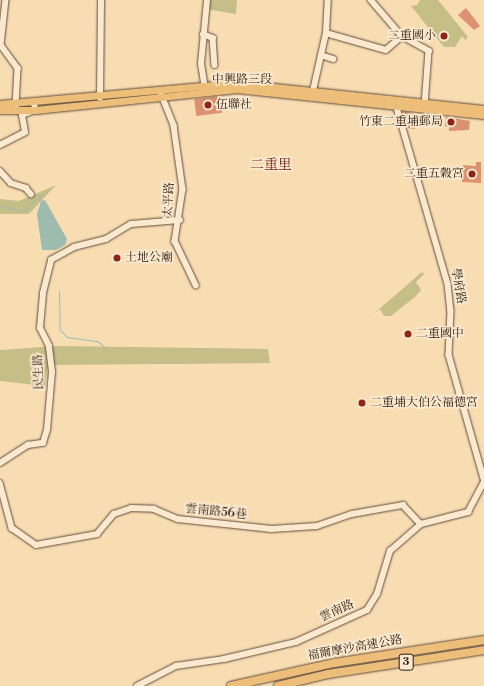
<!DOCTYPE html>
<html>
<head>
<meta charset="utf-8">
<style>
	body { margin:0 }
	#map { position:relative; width:484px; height:686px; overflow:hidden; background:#f8ddb3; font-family:"Libre Bodoni","Noto Serif TC",serif }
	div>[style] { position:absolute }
	.green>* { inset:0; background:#c5be87 }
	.water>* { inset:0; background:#9dbbaf }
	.stream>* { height:1px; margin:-0.5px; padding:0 0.5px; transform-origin:0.5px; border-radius:0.5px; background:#9dbbaf }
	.building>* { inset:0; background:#dc916f; transform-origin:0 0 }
	.roads { filter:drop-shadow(0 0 1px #604c3a) drop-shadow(0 0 1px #604c3a) }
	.minor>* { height:5.5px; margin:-2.75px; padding:0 2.75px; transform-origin:2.75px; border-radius:2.75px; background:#fae9ce }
	.major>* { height:7px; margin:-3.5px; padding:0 3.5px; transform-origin:3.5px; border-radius:3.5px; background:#ecbe7a }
	.highway>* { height:8px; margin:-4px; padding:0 4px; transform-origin:4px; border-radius:4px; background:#ecbe7a }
	.dots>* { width:11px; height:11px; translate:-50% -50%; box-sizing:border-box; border:2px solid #fae9ce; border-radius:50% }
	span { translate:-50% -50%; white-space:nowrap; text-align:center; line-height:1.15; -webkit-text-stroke:3.5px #fae9ce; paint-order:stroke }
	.shield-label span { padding:1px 3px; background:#fae9ce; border:1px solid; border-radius:3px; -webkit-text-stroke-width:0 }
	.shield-label { font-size:11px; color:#2d1b11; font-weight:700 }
	.poi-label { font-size:12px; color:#2d1b11 }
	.right { translate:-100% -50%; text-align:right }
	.left { translate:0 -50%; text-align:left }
	.street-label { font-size:12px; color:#2d1b11 }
	.quarter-label { font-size:14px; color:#7a1f14 }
</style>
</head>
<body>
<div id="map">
	<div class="green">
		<div style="clip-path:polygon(206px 0,237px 0,236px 14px,205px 9px)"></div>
		<div style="clip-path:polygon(420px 0,438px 0,468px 37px,465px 40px,462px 36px,455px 47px,444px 47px,411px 6px,417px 5px)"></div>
		<div style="clip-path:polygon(56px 185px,29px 214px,0 214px,0 199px,19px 201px)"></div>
		<div style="clip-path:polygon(422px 272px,424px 274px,416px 282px,421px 290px,416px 296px,391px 316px,384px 316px,380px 309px,371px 316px)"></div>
		<div style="clip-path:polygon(56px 346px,268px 349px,270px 363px,48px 365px,45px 386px,0 381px,0 350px)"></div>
	</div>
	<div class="water">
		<div style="clip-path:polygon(45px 200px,67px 239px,65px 245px,56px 250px,42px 250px,37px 214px,41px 201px)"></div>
	</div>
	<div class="stream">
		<div style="left:0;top:206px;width:24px;rotate:12deg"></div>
		<div style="left:23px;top:211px;width:23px;rotate:-43deg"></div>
		<div style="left:40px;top:195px;width:6px;rotate:81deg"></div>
		<div style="left:59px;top:291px;width:39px;rotate:89deg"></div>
		<div style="left:60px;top:330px;width:10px;rotate:45deg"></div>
		<div style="left:67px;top:337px;width:30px;rotate:8deg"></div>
		<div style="left:97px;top:341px;width:11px;rotate:38deg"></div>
	</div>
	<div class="building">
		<div style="clip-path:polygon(466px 8px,480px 26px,474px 30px,458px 15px)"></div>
		<div style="left:220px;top:96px;width:17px;height:26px;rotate:83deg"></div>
		<div style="clip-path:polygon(403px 111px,416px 114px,415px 129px,408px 128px)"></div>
		<div style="clip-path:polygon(446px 117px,470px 121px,469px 130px,449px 131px,449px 127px,445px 126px)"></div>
		<div style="clip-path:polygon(476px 162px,481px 162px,481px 183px,462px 182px,463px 165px,476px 166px)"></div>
	</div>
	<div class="roads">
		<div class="minor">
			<div style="left:6px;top:0;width:45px;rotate:96.3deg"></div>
			<div style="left:1px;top:45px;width:29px;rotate:54deg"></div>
			<div style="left:18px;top:68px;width:38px;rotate:93deg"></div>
			<div style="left:371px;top:0;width:48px;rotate:49.3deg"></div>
			<div style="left:402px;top:36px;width:31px;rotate:29deg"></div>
			<div style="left:429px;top:51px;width:55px;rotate:94.2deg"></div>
			<div style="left:326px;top:33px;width:62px;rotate:15.8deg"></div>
			<div style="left:386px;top:50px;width:21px;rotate:-41deg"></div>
			<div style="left:203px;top:34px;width:11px;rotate:22deg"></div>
			<div style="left:213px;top:38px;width:27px;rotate:86deg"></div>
			<div style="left:321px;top:55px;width:13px;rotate:18deg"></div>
			<div style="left:205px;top:89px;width:25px;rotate:-99deg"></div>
			<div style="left:201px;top:64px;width:64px;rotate:-84.6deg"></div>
			<div style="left:161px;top:93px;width:35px;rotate:68deg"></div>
			<div style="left:174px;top:126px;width:64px;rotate:81.9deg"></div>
			<div style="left:183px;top:189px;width:53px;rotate:98.7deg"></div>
			<div style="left:175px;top:241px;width:49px;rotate:64.5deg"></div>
			<div style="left:312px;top:95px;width:64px;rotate:-77.3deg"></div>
			<div style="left:326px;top:33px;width:33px;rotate:-87deg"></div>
			<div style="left:100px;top:98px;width:98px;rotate:-89.4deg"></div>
			<div style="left:396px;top:104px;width:187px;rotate:73.9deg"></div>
			<div style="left:448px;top:284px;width:27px;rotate:84deg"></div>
			<div style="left:451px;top:311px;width:44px;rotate:92.6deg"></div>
			<div style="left:449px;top:355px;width:129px;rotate:74.2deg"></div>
			<div style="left:0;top:145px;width:28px;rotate:-27deg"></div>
			<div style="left:25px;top:132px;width:17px;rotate:-100deg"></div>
			<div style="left:22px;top:115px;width:14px;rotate:-21deg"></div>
			<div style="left:35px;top:110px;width:8px;rotate:-97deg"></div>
			<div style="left:0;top:171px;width:16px;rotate:47deg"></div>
			<div style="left:11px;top:183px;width:16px;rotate:18deg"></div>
			<div style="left:26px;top:188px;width:8px;rotate:50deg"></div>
			<div style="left:0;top:463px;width:33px;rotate:-33deg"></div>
			<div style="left:28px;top:445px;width:15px;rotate:-8deg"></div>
			<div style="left:43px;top:443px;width:14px;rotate:-73deg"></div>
			<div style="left:47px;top:430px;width:58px;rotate:-85.1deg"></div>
			<div style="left:52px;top:372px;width:26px;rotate:-97deg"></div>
			<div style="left:49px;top:346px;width:20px;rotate:-117deg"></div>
			<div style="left:40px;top:328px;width:35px;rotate:-85deg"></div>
			<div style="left:43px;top:293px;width:34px;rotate:-76deg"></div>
			<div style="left:51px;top:260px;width:26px;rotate:-29deg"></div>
			<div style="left:74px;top:247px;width:33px;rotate:-14deg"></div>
			<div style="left:106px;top:239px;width:29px;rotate:-31deg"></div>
			<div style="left:131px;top:224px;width:49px;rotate:-4.7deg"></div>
			<div style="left:0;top:483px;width:47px;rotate:75.1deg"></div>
			<div style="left:12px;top:528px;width:29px;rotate:35deg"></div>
			<div style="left:36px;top:545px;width:62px;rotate:-10.2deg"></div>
			<div style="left:97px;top:534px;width:26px;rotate:-50deg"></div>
			<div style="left:114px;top:514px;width:18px;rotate:-19deg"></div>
			<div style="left:131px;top:508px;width:23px;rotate:2deg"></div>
			<div style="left:154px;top:509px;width:26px;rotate:23deg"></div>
			<div style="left:178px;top:519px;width:94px;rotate:6.1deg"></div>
			<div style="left:271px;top:529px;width:46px;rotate:-3.7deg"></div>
			<div style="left:317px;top:526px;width:37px;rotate:-19deg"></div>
			<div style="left:352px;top:514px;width:52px;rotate:-10deg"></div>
			<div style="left:403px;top:505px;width:26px;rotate:47deg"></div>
			<div style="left:137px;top:686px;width:44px;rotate:-27.1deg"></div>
			<div style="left:176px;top:666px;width:49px;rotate:-8.3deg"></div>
			<div style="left:224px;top:659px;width:74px;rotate:-13.3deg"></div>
			<div style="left:296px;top:642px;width:78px;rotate:-24.3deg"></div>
			<div style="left:367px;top:610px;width:19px;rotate:-58deg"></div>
			<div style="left:377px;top:594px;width:45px;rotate:-73.2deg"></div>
			<div style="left:390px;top:551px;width:41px;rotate:-41.1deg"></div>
			<div style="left:421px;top:524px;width:49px;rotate:-14.3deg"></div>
			<div style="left:468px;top:512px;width:34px;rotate:-62deg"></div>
		</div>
		<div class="major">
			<div style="left:0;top:104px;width:237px;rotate:-5.1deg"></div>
			<div style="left:236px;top:83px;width:249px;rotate:6deg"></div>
			<div style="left:0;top:110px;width:35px"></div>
			<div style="left:35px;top:110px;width:203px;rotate:-5.9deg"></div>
			<div style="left:237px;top:89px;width:248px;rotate:6deg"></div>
		</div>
		<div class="highway">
			<div style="left:231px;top:686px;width:106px;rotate:-12.6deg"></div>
			<div style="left:334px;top:663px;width:152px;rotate:-8.7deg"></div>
			<div style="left:278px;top:686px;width:51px;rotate:-13.5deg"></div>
			<div style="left:328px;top:674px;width:158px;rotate:-8.7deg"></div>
		</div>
	</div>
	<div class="dots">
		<div style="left:444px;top:36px;background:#8f2418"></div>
		<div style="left:208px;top:105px;background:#8f2418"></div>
		<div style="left:451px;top:122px;background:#8f2418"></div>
		<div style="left:472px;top:174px;background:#8f2418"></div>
		<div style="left:117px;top:258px;background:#8f2418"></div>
		<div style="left:408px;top:334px;background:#8f2418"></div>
		<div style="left:362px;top:403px;background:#8f2418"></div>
	</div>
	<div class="shield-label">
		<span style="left:406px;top:662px">3</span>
	</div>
	<div class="poi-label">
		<span class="right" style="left:436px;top:36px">二重國小</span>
		<span class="left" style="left:216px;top:105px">伍聯社</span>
		<span class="right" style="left:443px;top:122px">竹東二重埔郵局</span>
		<span class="right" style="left:464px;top:174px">二重五穀宮</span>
		<span class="left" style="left:125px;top:258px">土地公廟</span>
		<span class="left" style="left:416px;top:334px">二重國中</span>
		<span class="left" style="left:370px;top:403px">二重埔大伯公福德宮</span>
	</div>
	<div class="street-label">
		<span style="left:242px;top:80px">中興路三段</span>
		<span style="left:169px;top:200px;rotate:-87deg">太平路</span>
		<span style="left:458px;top:286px;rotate:80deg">學府路</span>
		<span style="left:39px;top:372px;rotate:-92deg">民生路</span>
		<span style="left:216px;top:512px;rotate:6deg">雲南路56巷</span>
		<span style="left:337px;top:611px;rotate:-24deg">雲南路</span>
		<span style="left:355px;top:648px;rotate:-10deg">福爾摩沙高速公路</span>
	</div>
	<div class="quarter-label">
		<span style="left:271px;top:165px">二重里</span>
	</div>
</div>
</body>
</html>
